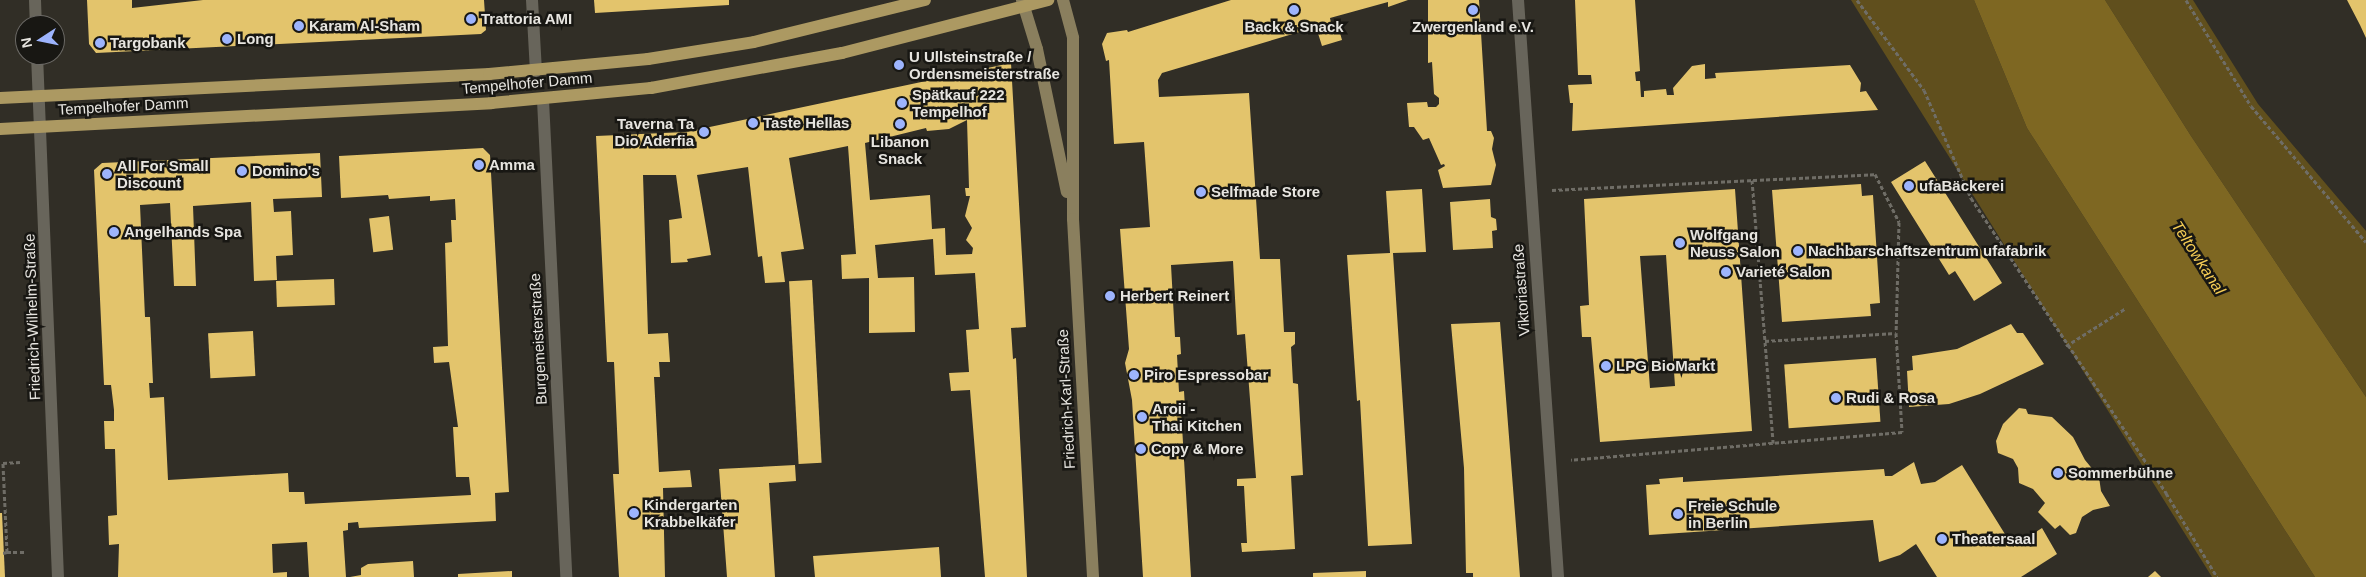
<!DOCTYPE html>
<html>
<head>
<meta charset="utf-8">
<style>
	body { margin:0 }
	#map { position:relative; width:2366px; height:577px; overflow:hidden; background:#312e26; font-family:Arial,sans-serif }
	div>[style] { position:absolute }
	.green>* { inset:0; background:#604f1d }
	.water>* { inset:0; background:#7e6722 }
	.building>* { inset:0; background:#e3c46c; transform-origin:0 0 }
	.path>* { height:3px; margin-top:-1.5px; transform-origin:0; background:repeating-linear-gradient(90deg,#6f6d66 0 4px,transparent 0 6.5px) }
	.street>* { height:12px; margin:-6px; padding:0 6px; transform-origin:6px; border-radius:6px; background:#68655b }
	.secondary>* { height:12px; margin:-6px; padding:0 6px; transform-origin:6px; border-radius:6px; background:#8a7f5e }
	.primary>* { height:12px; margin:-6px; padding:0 6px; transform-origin:6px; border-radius:6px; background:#ac9962 }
	.dots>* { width:14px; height:14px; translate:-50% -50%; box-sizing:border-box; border:2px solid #181713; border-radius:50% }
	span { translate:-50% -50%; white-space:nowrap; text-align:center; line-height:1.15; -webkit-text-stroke:5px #181713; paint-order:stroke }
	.poi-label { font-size:15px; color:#e7e5e0; font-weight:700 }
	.left { translate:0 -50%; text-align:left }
	.right { translate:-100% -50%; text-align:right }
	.street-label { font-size:15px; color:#e7e5e0 }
	.water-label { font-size:16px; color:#f6cd55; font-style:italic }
	.north { position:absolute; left:15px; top:15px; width:50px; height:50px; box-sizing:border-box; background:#181713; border:1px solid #6b6965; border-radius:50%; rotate:259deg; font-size:14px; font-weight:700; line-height:20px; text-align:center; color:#e7e5e0 }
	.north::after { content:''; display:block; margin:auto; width:18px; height:22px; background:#9db4fd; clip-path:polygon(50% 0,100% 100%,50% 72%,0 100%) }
</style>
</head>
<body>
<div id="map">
	<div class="green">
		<div style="clip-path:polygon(1851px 0,1974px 0,2027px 128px,2315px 577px,2212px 577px)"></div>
		<div style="clip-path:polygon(2105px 0,2193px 0,2258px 104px,2366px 231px,2366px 397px,2191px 136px)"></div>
	</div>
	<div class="water">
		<div style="clip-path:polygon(1974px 0,2105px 0,2191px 136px,2366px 397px,2366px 577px,2315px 577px,2027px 128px)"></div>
	</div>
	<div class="building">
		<div style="clip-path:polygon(87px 0,132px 0,132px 8px,203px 0,484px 0,486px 30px,481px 34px,96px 53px,89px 44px)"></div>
		<div style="clip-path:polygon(594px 0,729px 0,729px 5px,595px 13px)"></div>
		<div style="clip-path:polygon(1231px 0,1408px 0,1388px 7px,1388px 2px,1330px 18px,1332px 28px,1338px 26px,1342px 40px,1322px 46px,1316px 27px,1162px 73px,1158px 80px,1159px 97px,1249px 93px,1260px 259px,1280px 259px,1284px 332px,1295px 332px,1295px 344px,1291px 347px,1293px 383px,1298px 384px,1303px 475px,1291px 476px,1295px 549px,1242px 552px,1241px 543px,1247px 543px,1244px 486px,1237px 486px,1237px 479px,1256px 478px,1245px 334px,1237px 335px,1233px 261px,1171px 265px,1175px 337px,1180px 337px,1181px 354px,1177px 355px,1179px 392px,1184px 391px,1185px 408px,1181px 409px,1191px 577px,1143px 577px,1132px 400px,1125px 363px,1129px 349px,1120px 229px,1150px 227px,1144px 142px,1114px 144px,1109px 60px,1106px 61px,1102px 44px,1107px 33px,1127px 30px,1128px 32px)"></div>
		<div style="clip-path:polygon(1428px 0,1479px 0,1487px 131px,1491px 131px,1494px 138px,1492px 149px,1496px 165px,1491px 185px,1443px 188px,1438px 170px,1445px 166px,1444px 164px,1441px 165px,1429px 138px,1423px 140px,1414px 127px,1409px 127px,1407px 103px,1427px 102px,1428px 107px,1436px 107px,1439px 104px,1439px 98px,1434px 94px,1432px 62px,1428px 63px)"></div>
		<div style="clip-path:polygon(1575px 0,1635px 0,1640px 71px,1635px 72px,1636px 81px,1640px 81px,1641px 97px,1644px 97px,1644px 91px,1666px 89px,1667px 95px,1674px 95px,1673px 88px,1692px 66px,1705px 64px,1705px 79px,1716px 78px,1715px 73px,1850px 65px,1861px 83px,1860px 92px,1866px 91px,1878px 110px,1572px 131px,1573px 103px,1570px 103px,1568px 85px,1592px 84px,1591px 75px,1578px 75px)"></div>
		<div style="clip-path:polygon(2347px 0,2366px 0,2366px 38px,2360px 25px)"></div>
		<div style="clip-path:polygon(evenodd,1011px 63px,1026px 327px,1011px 328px,1013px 359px,1016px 358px,1027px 577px,985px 577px,970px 390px,951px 391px,949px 373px,969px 372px,966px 330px,979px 329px,975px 273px,935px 275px,933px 239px,875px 245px,878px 278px,914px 277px,915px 332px,869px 333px,869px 278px,842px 279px,841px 255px,856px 254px,848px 146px,789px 158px,804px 249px,781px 252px,785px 282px,765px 283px,762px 256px,758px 257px,748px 167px,697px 175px,711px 255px,687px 259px,688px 262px,671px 263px,669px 220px,682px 218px,676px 175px,643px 175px,648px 334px,668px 333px,670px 362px,659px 362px,660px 377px,654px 377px,659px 472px,690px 470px,692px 487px,663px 488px,665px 577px,619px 577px,613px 474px,619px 474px,614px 362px,607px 362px,596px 136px,686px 132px,1011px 63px,967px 120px,969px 188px,965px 188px,966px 196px,970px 196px,965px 216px,972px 228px,966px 240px,973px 248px,972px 254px,946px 255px,945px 228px,932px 229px,930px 195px,870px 200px,865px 143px,926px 128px,927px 131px,949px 129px,967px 120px)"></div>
		<div style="clip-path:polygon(483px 148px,490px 155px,509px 492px,495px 493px,496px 521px,359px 528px,358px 522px,348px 523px,348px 530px,343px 531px,346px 577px,309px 577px,307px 542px,272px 544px,273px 573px,287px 572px,287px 577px,118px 577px,119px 544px,109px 545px,108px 516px,117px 515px,115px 449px,105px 449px,104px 421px,114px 421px,114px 410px,111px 385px,104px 385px,94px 170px,102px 163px,320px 153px,322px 197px,273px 199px,274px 212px,291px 211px,293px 255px,276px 256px,277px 280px,254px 281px,251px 202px,193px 206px,196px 286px,174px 286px,170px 203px,140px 205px,145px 317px,150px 317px,153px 383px,149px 383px,150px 398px,164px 397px,168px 480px,288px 473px,289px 492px,304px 492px,305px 504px,471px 495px,469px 477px,456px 477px,453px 427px,458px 427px,449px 362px,434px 363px,433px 347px,448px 346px,445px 243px,452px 242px,451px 220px,456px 220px,455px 199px,430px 201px,430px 196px,389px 199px,388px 195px,341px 198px,339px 156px)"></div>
		<div style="clip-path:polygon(1925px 161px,2002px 283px,1974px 301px,1955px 271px,1949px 275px,1891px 182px)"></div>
		<div style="clip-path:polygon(1861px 184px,1862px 196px,1873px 195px,1880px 303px,1870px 304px,1871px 316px,1782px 322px,1772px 190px)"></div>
		<div style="clip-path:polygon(1422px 189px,1426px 252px,1393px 253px,1412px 544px,1368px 546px,1360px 400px,1357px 401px,1347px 255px,1390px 253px,1386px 191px)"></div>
		<div style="clip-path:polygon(evenodd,1735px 189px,1752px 431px,1600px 442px,1591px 337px,1582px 337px,1580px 306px,1589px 305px,1584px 199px,1735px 189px,1666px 255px,1675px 386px,1650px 388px,1640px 256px,1666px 255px)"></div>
		<div style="clip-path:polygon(1490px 199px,1491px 217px,1496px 219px,1497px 230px,1492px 231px,1493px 248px,1453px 250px,1450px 202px)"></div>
		<div style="left:389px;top:216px;width:34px;height:20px;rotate:83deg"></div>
		<div style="left:334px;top:279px;width:26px;height:58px;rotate:88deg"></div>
		<div style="left:812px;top:280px;width:183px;height:23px;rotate:87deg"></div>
		<div style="clip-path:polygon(1500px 322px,1520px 577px,1473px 577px,1473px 573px,1466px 573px,1464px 468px,1451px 324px)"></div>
		<div style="clip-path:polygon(2011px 324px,2017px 333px,2023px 333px,2044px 364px,1980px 394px,1949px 404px,1909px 407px,1907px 371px,1913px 370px,1912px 356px,1957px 349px)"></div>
		<div style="left:253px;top:331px;width:45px;height:45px;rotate:87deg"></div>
		<div style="left:1876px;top:358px;width:64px;height:92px;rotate:86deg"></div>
		<div style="clip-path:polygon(2019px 408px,2026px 409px,2028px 414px,2052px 417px,2073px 437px,2085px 460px,2099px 477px,2101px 491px,2110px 506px,2093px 510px,2082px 517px,2076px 533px,2070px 535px,2060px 525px,2055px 529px,2038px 512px,2045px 503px,2033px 489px,2019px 483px,2018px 468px,2013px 459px,1998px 453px,1996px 441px,2003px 424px)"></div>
		<div style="clip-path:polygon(1914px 462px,1921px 484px,1935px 482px,1962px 465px,2013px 547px,2042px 528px,2057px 554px,2021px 577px,1937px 577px,1916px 544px,1900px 555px,1879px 562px,1873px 520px,1649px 535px,1646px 485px,1660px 484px,1659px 479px,1683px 477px,1683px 482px,1884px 469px,1885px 476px,1892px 476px)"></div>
		<div style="clip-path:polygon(795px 465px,796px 481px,769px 483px,775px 577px,727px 577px,719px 469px)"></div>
		<div style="clip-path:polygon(0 513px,2px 513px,5px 577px,0 577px)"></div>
		<div style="clip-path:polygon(939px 547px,941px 577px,815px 577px,813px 556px)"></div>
		<div style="clip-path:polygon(413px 561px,414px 577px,350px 577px,361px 575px,361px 568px,368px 564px)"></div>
		<div style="clip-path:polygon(512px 571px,512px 577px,458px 577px,458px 574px)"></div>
		<div style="clip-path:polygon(1366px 571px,1366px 577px,1313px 577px,1313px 573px)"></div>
		<div style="clip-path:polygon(2155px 571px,2161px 577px,2148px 577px)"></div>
	</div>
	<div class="path">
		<div style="left:1857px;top:0;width:112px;rotate:53.3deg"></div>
		<div style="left:1924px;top:90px;width:118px;rotate:66.5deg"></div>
		<div style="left:1971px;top:198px;width:354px;rotate:56.5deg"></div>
		<div style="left:2166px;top:493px;width:98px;rotate:58.7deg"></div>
		<div style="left:2186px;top:0;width:124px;rotate:58.5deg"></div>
		<div style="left:2251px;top:106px;width:178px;rotate:49.8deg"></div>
		<div style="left:1752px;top:180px;width:264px;rotate:85.4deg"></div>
		<div style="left:1552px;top:190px;width:323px;rotate:-2.8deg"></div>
		<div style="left:1875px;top:174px;width:54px;rotate:63.4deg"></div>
		<div style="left:1899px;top:222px;width:111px;rotate:91.5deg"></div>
		<div style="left:1896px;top:333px;width:99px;rotate:86.5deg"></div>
		<div style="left:1902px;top:432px;width:332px;rotate:175.2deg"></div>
		<div style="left:1765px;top:341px;width:131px;rotate:-3.5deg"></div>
		<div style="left:2066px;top:346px;width:71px;rotate:-32.3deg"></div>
		<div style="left:7px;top:552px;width:17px"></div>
		<div style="left:3px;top:553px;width:4px;rotate:-14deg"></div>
		<div style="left:7px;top:552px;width:89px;rotate:-92.6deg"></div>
		<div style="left:3px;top:463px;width:17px;rotate:-3deg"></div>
	</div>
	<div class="street">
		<div style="left:35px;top:0;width:25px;rotate:88deg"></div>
		<div style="left:532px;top:0;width:71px;rotate:86.8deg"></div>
		<div style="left:1518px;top:0;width:578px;rotate:86.03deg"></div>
		<div style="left:37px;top:55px;width:522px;rotate:87.7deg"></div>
		<div style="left:543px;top:100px;width:478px;rotate:87.2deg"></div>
	</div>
	<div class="secondary">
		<div style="left:1022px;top:0;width:51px;rotate:73deg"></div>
		<div style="left:1037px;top:49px;width:146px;rotate:78.2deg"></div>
		<div style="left:1063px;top:0;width:39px;rotate:75deg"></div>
		<div style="left:1073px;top:38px;width:181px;rotate:90deg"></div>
		<div style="left:1073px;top:219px;width:359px;rotate:86.8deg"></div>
	</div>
	<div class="primary">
		<div style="left:0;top:98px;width:490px;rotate:-2.8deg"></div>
		<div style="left:489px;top:74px;width:160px;rotate:-5.4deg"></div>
		<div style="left:648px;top:59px;width:107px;rotate:-9.1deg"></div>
		<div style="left:754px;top:42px;width:176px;rotate:-13.8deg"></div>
		<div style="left:0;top:129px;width:492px;rotate:-3deg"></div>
		<div style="left:491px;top:103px;width:161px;rotate:-5.4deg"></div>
		<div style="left:651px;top:88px;width:194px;rotate:-10.4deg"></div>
		<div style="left:842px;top:53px;width:213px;rotate:-14.4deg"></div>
	</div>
	<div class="dots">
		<div style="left:1294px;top:10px;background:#9db4fd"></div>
		<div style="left:1473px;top:10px;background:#9db4fd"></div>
		<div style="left:471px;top:19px;background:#9db4fd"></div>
		<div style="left:299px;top:26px;background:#9db4fd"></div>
		<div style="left:227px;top:39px;background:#9db4fd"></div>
		<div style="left:100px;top:43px;background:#9db4fd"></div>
		<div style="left:899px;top:65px;background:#9db4fd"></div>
		<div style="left:902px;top:103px;background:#9db4fd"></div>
		<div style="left:753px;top:123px;background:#9db4fd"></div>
		<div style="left:900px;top:124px;background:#9db4fd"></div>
		<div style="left:704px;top:132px;background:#9db4fd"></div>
		<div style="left:479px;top:165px;background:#9db4fd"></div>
		<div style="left:242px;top:171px;background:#9db4fd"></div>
		<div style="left:107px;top:174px;background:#9db4fd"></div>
		<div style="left:1909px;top:186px;background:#9db4fd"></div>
		<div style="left:1201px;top:192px;background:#9db4fd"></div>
		<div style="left:114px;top:232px;background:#9db4fd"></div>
		<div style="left:1680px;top:243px;background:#9db4fd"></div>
		<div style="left:1798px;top:251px;background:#9db4fd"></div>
		<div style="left:1726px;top:272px;background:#9db4fd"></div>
		<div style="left:1110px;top:296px;background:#9db4fd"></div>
		<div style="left:1606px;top:366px;background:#9db4fd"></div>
		<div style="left:1134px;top:375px;background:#9db4fd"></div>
		<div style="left:1836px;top:398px;background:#9db4fd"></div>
		<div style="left:1142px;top:417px;background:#9db4fd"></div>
		<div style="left:1141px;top:449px;background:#9db4fd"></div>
		<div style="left:2058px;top:473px;background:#9db4fd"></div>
		<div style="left:634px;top:513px;background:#9db4fd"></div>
		<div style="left:1678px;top:514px;background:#9db4fd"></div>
		<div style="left:1942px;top:539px;background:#9db4fd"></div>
	</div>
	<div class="poi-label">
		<span class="left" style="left:481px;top:19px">Trattoria AMI</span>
		<span class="left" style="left:309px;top:26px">Karam Al-Sham</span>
		<span style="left:1294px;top:27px">Back &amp; Snack</span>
		<span style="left:1473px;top:27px">Zwergenland e.V.</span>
		<span class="left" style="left:237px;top:39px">Long</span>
		<span class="left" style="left:110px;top:43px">Targobank</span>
		<span class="left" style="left:909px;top:65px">U Ullsteinstraße /<br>Ordensmeisterstraße</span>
		<span class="left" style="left:912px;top:103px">Spätkauf 222<br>Tempelhof</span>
		<span class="right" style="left:694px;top:132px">Taverna Ta<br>Dio Aderfia</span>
		<span class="left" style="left:763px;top:123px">Taste Hellas</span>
		<span style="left:900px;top:150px">Libanon<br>Snack</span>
		<span class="left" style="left:117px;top:174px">All For Small<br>Discount</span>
		<span class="left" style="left:489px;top:165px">Amma</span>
		<span class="left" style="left:252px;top:171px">Domino's</span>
		<span class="left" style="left:1919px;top:186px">ufaBäckerei</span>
		<span class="left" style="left:1211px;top:192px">Selfmade Store</span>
		<span class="left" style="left:124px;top:232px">Angelhands Spa</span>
		<span class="left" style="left:1690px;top:243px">Wolfgang<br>Neuss Salon</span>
		<span class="left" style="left:1808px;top:251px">Nachbarschaftszentrum ufafabrik</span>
		<span class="left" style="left:1736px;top:272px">Varieté Salon</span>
		<span class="left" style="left:1120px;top:296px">Herbert Reinert</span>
		<span class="left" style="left:1616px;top:366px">LPG BioMarkt</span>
		<span class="left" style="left:1144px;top:375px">Piro Espressobar</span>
		<span class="left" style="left:1846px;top:398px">Rudi &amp; Rosa</span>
		<span class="left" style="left:1152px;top:417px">Aroii -<br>Thai Kitchen</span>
		<span class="left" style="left:1151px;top:449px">Copy &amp; More</span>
		<span class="left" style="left:2068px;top:473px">Sommerbühne</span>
		<span class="left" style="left:644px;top:513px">Kindergarten<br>Krabbelkäfer</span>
		<span class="left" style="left:1688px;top:514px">Freie Schule<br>in Berlin</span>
		<span class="left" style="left:1952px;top:539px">Theatersaal</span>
	</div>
	<div class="street-label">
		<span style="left:527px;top:83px;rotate:-5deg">Tempelhofer Damm</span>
		<span style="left:123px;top:106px;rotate:-3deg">Tempelhofer Damm</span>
		<span style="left:1521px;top:290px;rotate:-94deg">Viktoriastraße</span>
		<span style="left:32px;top:317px;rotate:-92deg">Friedrich-Wilhelm-Straße</span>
		<span style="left:538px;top:339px;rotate:-93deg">Burgemeisterstraße</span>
		<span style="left:1066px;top:399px;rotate:-93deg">Friedrich-Karl-Straße</span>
	</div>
	<div class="water-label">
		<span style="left:2198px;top:258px;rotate:57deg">Teltowkanal</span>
	</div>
	<div class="north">N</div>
</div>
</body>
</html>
